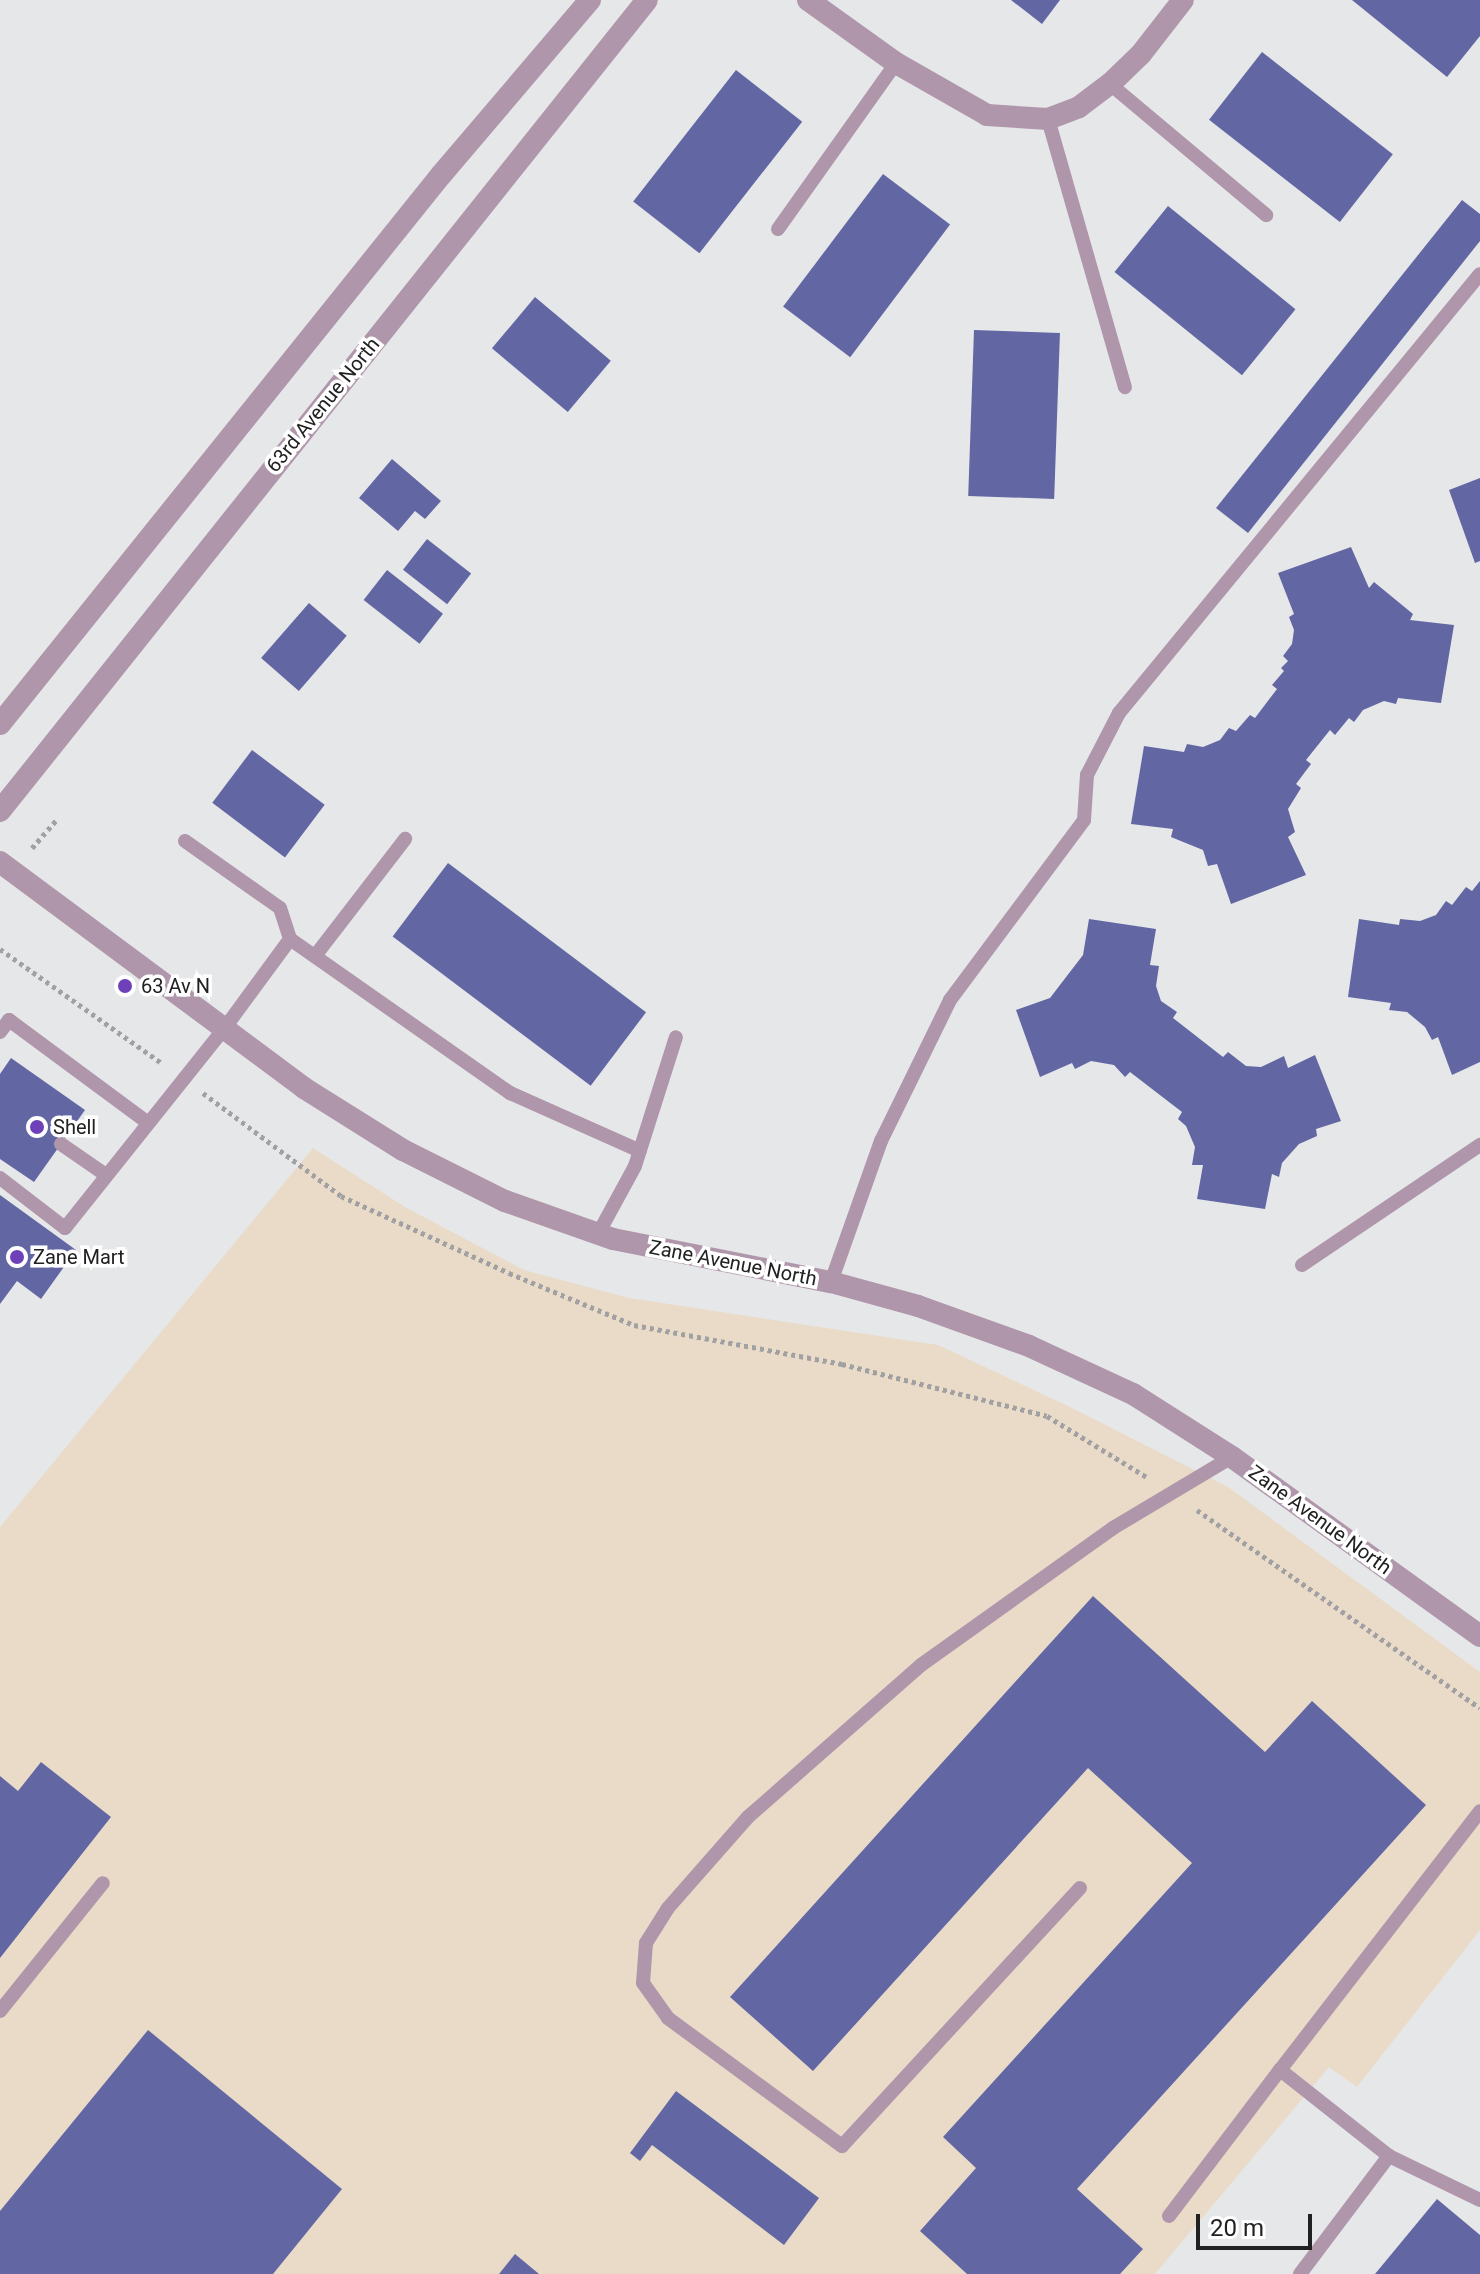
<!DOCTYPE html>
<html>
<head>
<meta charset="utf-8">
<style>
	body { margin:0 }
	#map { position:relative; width:1480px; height:2274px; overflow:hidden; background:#e6e7e9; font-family:Roboto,sans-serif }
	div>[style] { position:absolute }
	.industrial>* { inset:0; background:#e9dbc8 }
	.building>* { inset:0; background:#6267a3; transform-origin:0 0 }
	.path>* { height:5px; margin-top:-2.5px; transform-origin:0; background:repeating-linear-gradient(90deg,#a1a1a3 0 4px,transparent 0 8px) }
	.service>* { height:14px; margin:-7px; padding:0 7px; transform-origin:7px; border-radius:7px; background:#af96ab }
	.minor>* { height:22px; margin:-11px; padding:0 11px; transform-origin:11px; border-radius:11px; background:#af96ab }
	.tertiary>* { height:22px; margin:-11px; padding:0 11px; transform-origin:11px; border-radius:11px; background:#af96ab }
	.dots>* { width:22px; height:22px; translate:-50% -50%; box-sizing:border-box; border:4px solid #fff; border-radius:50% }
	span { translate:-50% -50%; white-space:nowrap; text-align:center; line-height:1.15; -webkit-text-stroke:7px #fff; paint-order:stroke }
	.street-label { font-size:20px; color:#212122 }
	.poi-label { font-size:20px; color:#212122 }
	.left { translate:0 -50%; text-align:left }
	.scale { position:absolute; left:1196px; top:2214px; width:116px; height:36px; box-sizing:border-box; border:4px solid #212122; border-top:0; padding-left:10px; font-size:24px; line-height:28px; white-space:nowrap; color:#212122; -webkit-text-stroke:6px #fff; paint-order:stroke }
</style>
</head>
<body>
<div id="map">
	<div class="industrial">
		<div style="clip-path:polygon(313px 1148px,405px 1207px,524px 1270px,629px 1298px,938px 1345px,1070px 1407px,1228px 1487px,1480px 1672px,1480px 1930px,1357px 2087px,1329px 2067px,1155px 2274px,0 2274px,0 1527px)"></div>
	</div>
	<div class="building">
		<div style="clip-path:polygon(1011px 0,1060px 0,1042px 24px)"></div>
		<div style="clip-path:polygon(1352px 0,1480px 0,1480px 36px,1447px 77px)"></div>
		<div style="left:1262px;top:52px;width:166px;height:86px;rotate:38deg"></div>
		<div style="left:736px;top:70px;width:84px;height:167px;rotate:38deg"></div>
		<div style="left:883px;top:174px;width:84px;height:166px;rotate:37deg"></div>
		<div style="clip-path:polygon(1462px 200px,1480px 214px,1480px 241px,1248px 533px,1216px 508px)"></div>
		<div style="left:1168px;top:206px;width:164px;height:85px;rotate:39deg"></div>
		<div style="left:535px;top:297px;width:99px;height:67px;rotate:40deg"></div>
		<div style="left:974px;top:330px;width:86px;height:166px;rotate:2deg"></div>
		<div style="clip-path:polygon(392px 459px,441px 501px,425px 519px,415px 511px,398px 531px,359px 498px)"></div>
		<div style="clip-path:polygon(1480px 478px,1480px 561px,1475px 563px,1449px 490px)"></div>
		<div style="left:427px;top:539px;width:56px;height:39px;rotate:38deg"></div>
		<div style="clip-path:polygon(1351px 547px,1369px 588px,1374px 582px,1413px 614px,1410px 620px,1454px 625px,1441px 703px,1398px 698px,1396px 704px,1384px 701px,1363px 710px,1354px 722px,1349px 718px,1335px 735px,1330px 730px,1306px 760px,1311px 764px,1296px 784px,1301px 788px,1288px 809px,1295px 832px,1288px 837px,1306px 875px,1231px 904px,1217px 864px,1208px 866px,1203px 850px,1171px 837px,1173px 829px,1131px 824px,1144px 746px,1184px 752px,1187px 744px,1203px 747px,1220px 740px,1229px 728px,1236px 731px,1250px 715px,1255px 718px,1277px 689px,1272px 685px,1284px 671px,1281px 668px,1288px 661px,1283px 656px,1292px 644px,1294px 630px,1289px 617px,1294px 614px,1278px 573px)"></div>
		<div style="left:387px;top:570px;width:71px;height:38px;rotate:38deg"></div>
		<div style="left:309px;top:603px;width:50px;height:73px;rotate:41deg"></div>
		<div style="left:252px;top:750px;width:91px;height:66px;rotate:37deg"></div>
		<div style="left:448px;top:863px;width:248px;height:92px;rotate:37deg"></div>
		<div style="clip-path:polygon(1480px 881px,1480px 1062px,1452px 1075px,1438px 1037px,1432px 1040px,1425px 1027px,1407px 1012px,1389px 1010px,1391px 1003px,1348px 997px,1359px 919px,1399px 925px,1400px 919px,1420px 921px,1436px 915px,1446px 901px,1452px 905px,1466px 887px,1472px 891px)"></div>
		<div style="clip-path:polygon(1089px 919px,1156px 929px,1150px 965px,1159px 966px,1156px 986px,1161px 1001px,1177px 1012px,1173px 1018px,1223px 1057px,1228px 1052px,1246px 1066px,1261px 1067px,1284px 1056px,1288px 1068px,1315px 1055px,1341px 1121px,1316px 1129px,1317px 1136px,1299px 1144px,1282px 1163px,1279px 1177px,1272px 1174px,1265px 1209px,1197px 1199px,1203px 1165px,1192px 1165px,1195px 1147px,1186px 1126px,1178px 1119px,1182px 1112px,1130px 1072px,1125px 1077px,1114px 1065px,1091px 1061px,1075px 1069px,1072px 1063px,1040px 1077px,1016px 1010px,1050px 998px,1083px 955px)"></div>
		<div style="clip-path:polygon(11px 1058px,85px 1110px,34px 1182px,0 1159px,0 1074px)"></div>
		<div style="clip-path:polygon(0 1195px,76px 1250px,41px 1299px,17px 1281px,0 1304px)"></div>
		<div style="clip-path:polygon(1093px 1596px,1265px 1752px,1312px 1701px,1426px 1805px,1077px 2189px,1143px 2249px,1120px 2274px,967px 2274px,920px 2231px,976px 2168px,943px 2137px,1192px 1863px,1088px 1768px,813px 2071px,730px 1997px)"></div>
		<div style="clip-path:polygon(41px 1762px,111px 1817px,0 1958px,0 1776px,18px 1791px)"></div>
		<div style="clip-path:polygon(148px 2030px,342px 2189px,273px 2274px,0 2274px,0 2211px)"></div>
		<div style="clip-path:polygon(676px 2091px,819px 2198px,784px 2245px,652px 2145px,640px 2161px,630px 2153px)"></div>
		<div style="clip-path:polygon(1437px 2199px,1480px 2235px,1480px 2274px,1375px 2274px)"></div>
		<div style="clip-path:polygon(515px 2254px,539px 2274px,499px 2274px)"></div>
	</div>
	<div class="path">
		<div style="left:32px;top:848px;width:38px;rotate:-49deg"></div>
		<div style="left:0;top:949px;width:199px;rotate:35.2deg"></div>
		<div style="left:203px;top:1093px;width:172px;rotate:36.7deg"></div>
		<div style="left:341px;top:1196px;width:185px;rotate:24.6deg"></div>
		<div style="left:509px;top:1273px;width:135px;rotate:22.6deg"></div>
		<div style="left:634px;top:1325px;width:212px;rotate:10.6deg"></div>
		<div style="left:842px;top:1364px;width:211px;rotate:14.2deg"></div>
		<div style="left:1047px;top:1416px;width:119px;rotate:31.5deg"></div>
		<div style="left:1197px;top:1510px;width:345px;rotate:35deg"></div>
	</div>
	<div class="service">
		<div style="left:1110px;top:84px;width:204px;rotate:40deg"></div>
		<div style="left:1048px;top:119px;width:279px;rotate:74deg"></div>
		<div style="left:778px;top:229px;width:204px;rotate:-54.6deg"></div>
		<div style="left:185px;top:841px;width:116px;rotate:35.2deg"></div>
		<div style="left:280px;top:908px;width:33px;rotate:72deg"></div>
		<div style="left:290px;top:939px;width:269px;rotate:35deg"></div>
		<div style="left:510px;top:1093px;width:142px;rotate:24deg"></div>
		<div style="left:315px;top:956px;width:148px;rotate:-52.4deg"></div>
		<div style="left:0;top:1032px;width:15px;rotate:-53deg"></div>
		<div style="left:9px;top:1020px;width:173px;rotate:36.5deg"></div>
		<div style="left:61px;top:1144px;width:55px;rotate:34.6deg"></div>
		<div style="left:0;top:1178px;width:82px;rotate:37.6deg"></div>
		<div style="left:65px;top:1228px;width:255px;rotate:-51.4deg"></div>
		<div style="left:224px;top:1029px;width:112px;rotate:-53.7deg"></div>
		<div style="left:598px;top:1234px;width:77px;rotate:-61.4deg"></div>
		<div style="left:635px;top:1166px;width:135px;rotate:-72.4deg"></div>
		<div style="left:1302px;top:1265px;width:215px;rotate:-34deg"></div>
		<div style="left:831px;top:1282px;width:150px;rotate:-70.5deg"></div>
		<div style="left:881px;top:1141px;width:157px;rotate:-63.9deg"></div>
		<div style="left:950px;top:1000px;width:224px;rotate:-53.3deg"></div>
		<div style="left:1084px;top:820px;width:45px;rotate:-86.2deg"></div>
		<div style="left:1087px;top:775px;width:70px;rotate:-62.7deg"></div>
		<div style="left:1119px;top:713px;width:568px;rotate:-50.57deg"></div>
		<div style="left:1080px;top:1888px;width:351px;rotate:132.7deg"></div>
		<div style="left:842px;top:2146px;width:216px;rotate:-143.7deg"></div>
		<div style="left:668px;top:2018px;width:43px;rotate:-125.5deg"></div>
		<div style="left:643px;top:1983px;width:40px;rotate:-85.7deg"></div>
		<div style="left:646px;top:1943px;width:41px;rotate:-57.8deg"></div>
		<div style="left:668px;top:1908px;width:121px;rotate:-48.7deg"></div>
		<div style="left:748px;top:1817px;width:230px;rotate:-41.3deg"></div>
		<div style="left:921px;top:1665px;width:236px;rotate:-35.5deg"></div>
		<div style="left:1113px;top:1528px;width:139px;rotate:-30.8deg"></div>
		<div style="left:0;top:2011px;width:164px;rotate:-51.2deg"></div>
		<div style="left:1389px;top:2156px;width:101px;rotate:25.8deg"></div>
		<div style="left:1169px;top:2216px;width:183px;rotate:-52.8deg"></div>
		<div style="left:1300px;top:2274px;width:148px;rotate:-53deg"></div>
		<div style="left:1389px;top:2156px;width:139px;rotate:-141.7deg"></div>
		<div style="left:1280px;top:2070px;width:327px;rotate:-52.3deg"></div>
	</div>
	<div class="minor">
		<div style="left:808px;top:0;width:108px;rotate:35.6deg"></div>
		<div style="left:896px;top:63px;width:105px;rotate:29.7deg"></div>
		<div style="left:987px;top:115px;width:61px;rotate:3.8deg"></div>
		<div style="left:1048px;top:119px;width:33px;rotate:-21deg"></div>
		<div style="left:1079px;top:107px;width:39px;rotate:-37deg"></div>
		<div style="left:1110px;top:84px;width:43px;rotate:-44.1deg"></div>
		<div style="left:1141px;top:54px;width:68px;rotate:-52.1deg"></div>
	</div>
	<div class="tertiary">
		<div style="left:0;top:724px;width:704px;rotate:-51.23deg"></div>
		<div style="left:441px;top:175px;width:230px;rotate:-49.6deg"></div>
		<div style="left:0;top:811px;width:1037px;rotate:-51.42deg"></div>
		<div style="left:0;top:862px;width:379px;rotate:36.6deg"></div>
		<div style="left:304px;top:1088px;width:117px;rotate:32.1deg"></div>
		<div style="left:403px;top:1150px;width:114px;rotate:26.6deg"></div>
		<div style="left:505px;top:1201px;width:114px;rotate:19.4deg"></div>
		<div style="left:613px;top:1239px;width:222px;rotate:11.2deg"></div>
		<div style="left:831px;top:1282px;width:90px;rotate:15.4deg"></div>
		<div style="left:918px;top:1306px;width:118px;rotate:19.8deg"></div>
		<div style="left:1029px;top:1346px;width:115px;rotate:24.8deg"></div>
		<div style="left:1133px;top:1394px;width:117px;rotate:32.5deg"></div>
		<div style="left:1232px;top:1457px;width:306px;rotate:35.8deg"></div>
	</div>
	<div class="dots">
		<div style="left:125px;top:986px;background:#6e41b9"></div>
		<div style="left:37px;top:1127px;background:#6e41b9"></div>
		<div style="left:17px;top:1257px;background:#6e41b9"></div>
	</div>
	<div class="street-label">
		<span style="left:323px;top:405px;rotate:-51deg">63rd Avenue North</span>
		<span style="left:733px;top:1263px;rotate:11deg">Zane Avenue North</span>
		<span style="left:1320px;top:1520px;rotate:36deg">Zane Avenue North</span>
	</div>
	<div class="poi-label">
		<span class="left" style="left:141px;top:986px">63 Av N</span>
		<span class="left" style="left:53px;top:1127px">Shell</span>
		<span class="left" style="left:33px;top:1257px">Zane Mart</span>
	</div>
	<div class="scale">20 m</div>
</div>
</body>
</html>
